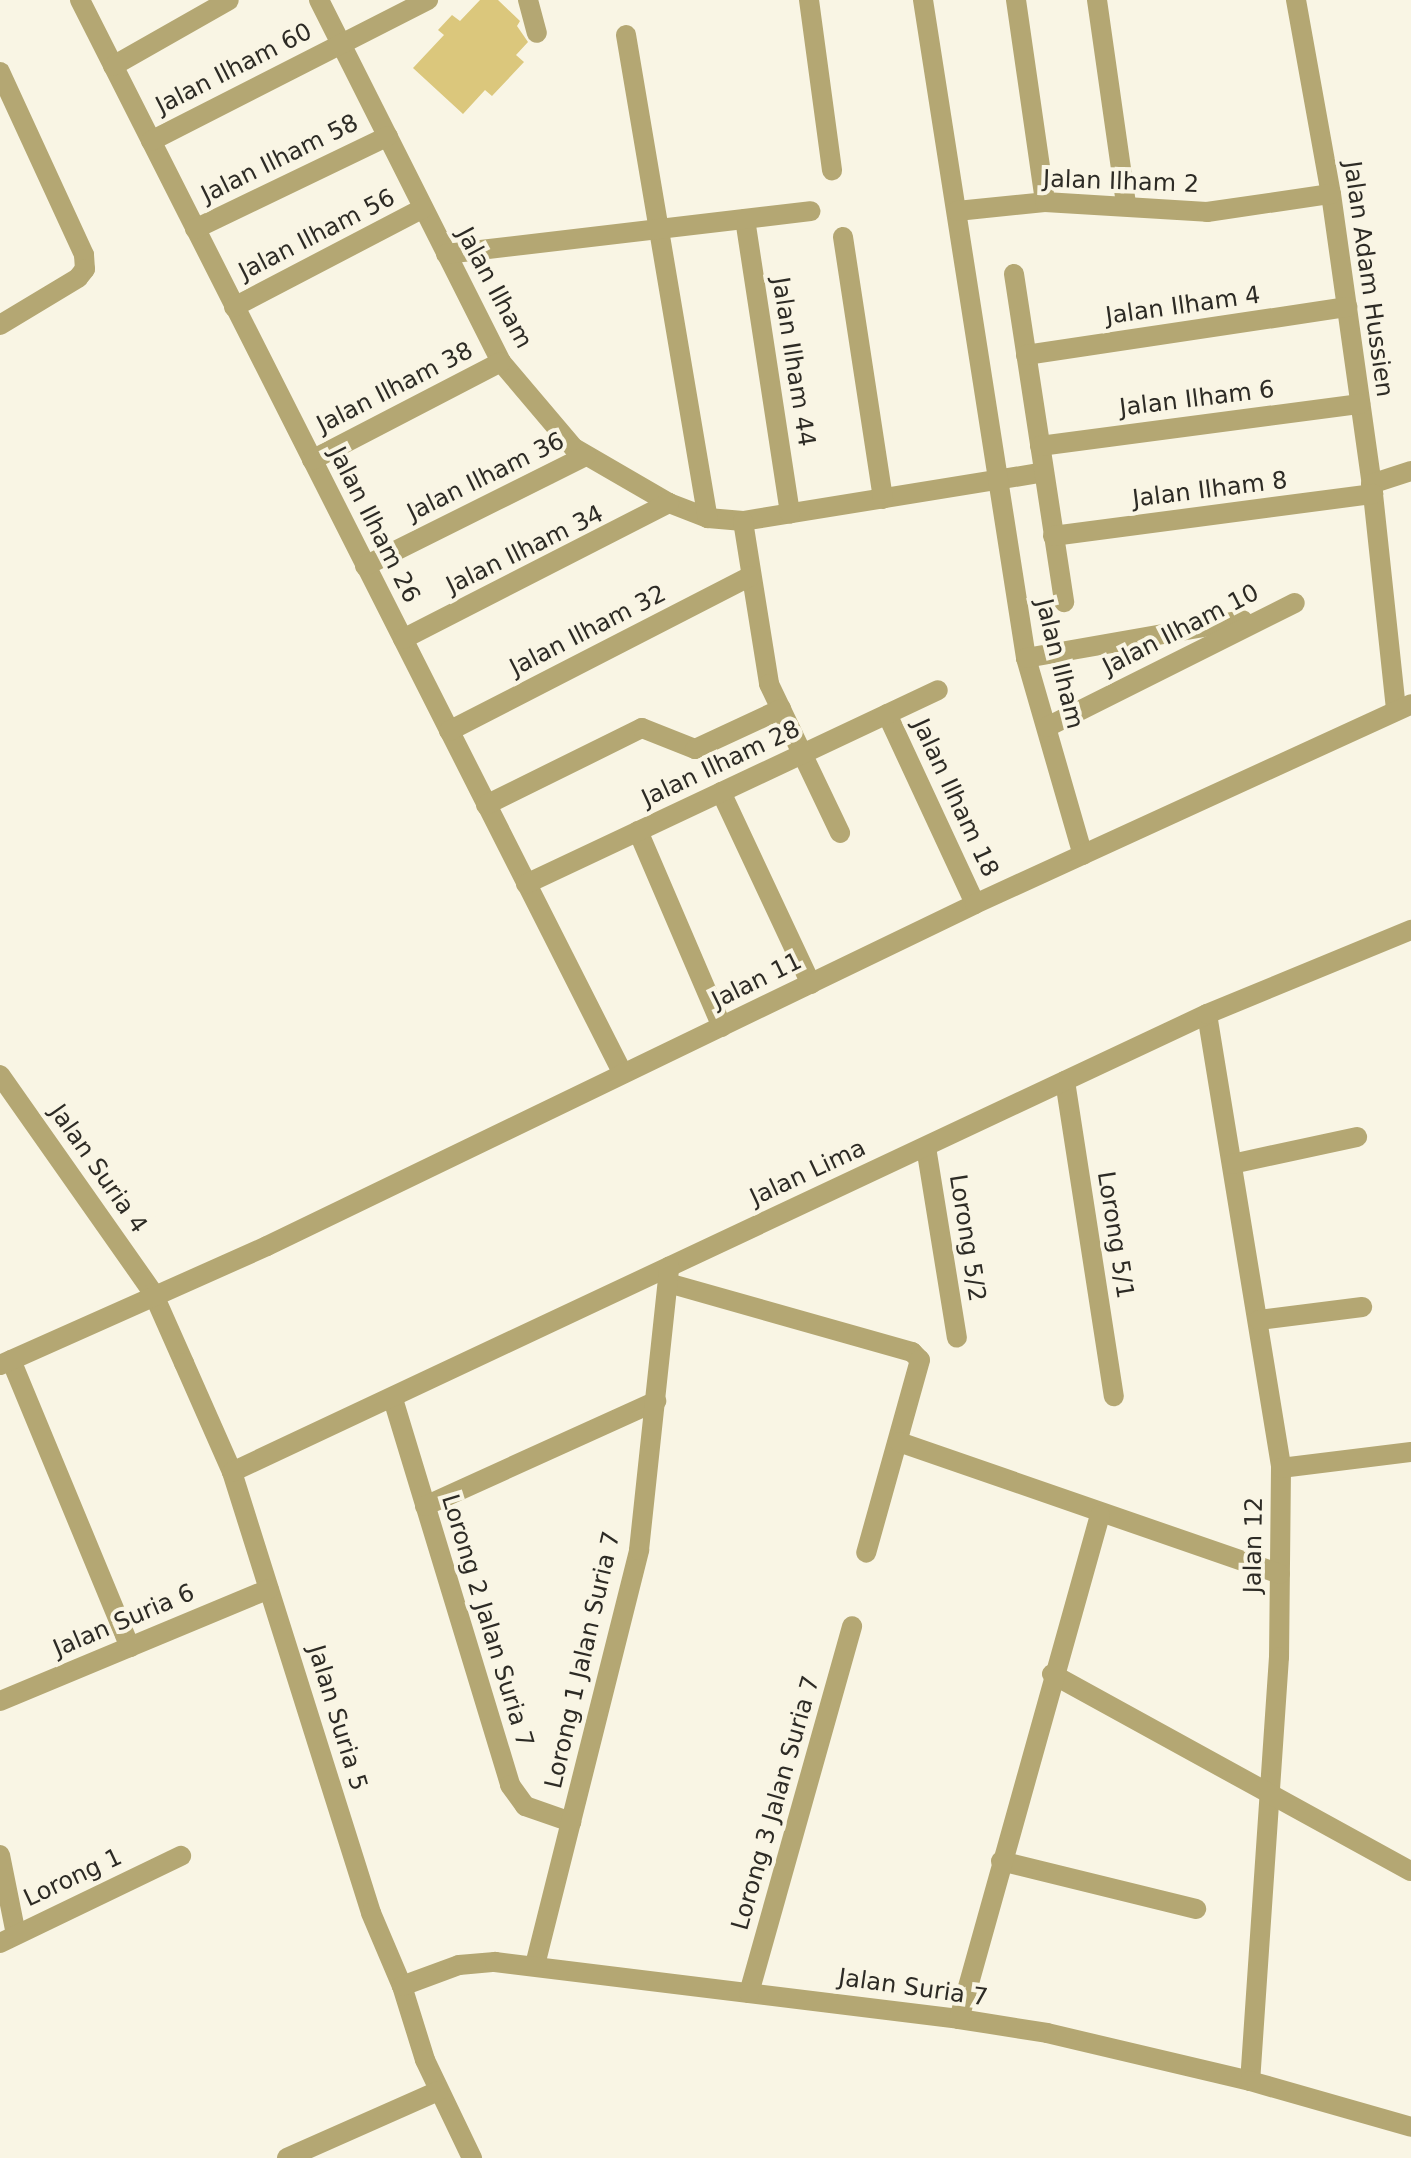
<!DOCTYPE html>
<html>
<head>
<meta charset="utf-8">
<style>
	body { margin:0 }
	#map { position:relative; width:1411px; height:2158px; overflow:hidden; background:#f9f5e4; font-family:"DejaVu Sans",sans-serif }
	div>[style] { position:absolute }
	.building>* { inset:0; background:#dbc77c }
	.minor>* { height:20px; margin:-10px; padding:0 10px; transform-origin:10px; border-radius:10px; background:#b4a773 }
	span { translate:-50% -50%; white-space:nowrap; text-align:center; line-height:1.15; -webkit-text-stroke:8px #f9f5e4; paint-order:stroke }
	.street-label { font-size:24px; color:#2d2b25 }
</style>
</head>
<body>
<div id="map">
	<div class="building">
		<div style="clip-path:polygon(480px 0,498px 0,520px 21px,517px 26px,528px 42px,516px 55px,524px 62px,492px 96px,485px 90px,463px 114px,413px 68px,444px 35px,438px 30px,452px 15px,460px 21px)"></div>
	</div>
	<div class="minor">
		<div style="left:80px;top:0;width:1203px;rotate:63.18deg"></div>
		<div style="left:319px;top:0;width:405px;rotate:63.3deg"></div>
		<div style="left:501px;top:362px;width:113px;rotate:49.7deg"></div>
		<div style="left:574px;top:448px;width:110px;rotate:30.1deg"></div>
		<div style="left:669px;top:503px;width:42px;rotate:21deg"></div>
		<div style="left:708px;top:518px;width:35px;rotate:5deg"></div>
		<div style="left:743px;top:521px;width:305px;rotate:-9.2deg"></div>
		<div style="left:528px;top:0;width:34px;rotate:75deg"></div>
		<div style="left:809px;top:0;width:172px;rotate:82.3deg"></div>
		<div style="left:923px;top:0;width:666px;rotate:81.1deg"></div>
		<div style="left:1026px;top:658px;width:205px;rotate:73.9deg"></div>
		<div style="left:1016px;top:0;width:204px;rotate:81.8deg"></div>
		<div style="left:1097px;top:0;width:207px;rotate:81.9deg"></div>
		<div style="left:1296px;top:0;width:197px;rotate:79.8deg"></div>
		<div style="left:1331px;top:194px;width:303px;rotate:82deg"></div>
		<div style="left:1373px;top:494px;width:216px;rotate:83.9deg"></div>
		<div style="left:626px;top:35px;width:490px;rotate:80.4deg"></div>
		<div style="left:113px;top:66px;width:133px;rotate:-29.6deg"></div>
		<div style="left:0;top:72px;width:201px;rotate:65.3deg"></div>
		<div style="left:84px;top:255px;width:14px;rotate:86deg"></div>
		<div style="left:85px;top:269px;width:11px;rotate:128deg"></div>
		<div style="left:78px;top:278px;width:91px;rotate:148.9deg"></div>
		<div style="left:151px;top:141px;width:311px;rotate:-27deg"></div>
		<div style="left:957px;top:211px;width:88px;rotate:-5.8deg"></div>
		<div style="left:1045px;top:202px;width:162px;rotate:3.5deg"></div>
		<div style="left:1207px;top:212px;width:125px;rotate:-8.3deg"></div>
		<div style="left:745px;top:219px;width:298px;rotate:81.3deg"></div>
		<div style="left:195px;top:229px;width:214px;rotate:-25.7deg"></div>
		<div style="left:843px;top:237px;width:265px;rotate:81.3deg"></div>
		<div style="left:446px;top:254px;width:367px;rotate:-6.7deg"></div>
		<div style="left:1014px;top:274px;width:332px;rotate:81.3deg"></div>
		<div style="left:234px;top:307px;width:213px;rotate:-27.6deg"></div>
		<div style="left:1026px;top:355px;width:325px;rotate:-8.5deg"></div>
		<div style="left:1040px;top:446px;width:323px;rotate:-7.5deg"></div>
		<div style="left:312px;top:460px;width:213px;rotate:-27.4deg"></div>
		<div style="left:1371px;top:484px;width:42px;rotate:-18deg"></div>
		<div style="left:743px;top:521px;width:165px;rotate:80.9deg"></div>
		<div style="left:769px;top:684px;width:165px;rotate:64.5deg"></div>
		<div style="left:1053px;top:536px;width:323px;rotate:-7.5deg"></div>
		<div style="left:365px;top:566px;width:247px;rotate:-26.5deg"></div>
		<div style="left:403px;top:639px;width:299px;rotate:-27.1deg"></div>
		<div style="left:1026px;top:658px;width:220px;rotate:-9.9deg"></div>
		<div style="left:887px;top:714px;width:209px;rotate:65.1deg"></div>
		<div style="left:1047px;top:727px;width:277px;rotate:-26.6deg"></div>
		<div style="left:449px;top:731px;width:339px;rotate:-27.2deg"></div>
		<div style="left:721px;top:792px;width:212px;rotate:64.9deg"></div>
		<div style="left:486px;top:805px;width:174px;rotate:-26.3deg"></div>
		<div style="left:642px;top:728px;width:57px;rotate:21.6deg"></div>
		<div style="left:695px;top:749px;width:95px;rotate:-24.9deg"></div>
		<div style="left:638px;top:831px;width:213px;rotate:66.8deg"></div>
		<div style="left:526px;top:884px;width:455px;rotate:-25.2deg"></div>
		<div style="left:1207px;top:1014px;width:460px;rotate:80.7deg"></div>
		<div style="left:1281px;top:1468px;width:189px;rotate:90.6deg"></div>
		<div style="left:1279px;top:1657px;width:425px;rotate:93.9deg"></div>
		<div style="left:0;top:1075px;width:266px;rotate:54.9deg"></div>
		<div style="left:153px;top:1293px;width:77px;rotate:66.1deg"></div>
		<div style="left:184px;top:1363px;width:119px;rotate:66.2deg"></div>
		<div style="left:232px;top:1472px;width:462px;rotate:72.5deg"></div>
		<div style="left:371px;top:1913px;width:79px;rotate:67deg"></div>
		<div style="left:402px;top:1986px;width:77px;rotate:72.7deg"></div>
		<div style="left:425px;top:2060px;width:109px;rotate:64.4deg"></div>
		<div style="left:1065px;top:1081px;width:319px;rotate:81.2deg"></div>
		<div style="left:926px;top:1147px;width:193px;rotate:80.8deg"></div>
		<div style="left:1232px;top:1164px;width:128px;rotate:-12.2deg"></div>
		<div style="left:668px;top:1283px;width:254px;rotate:15.8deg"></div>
		<div style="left:912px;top:1352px;width:11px;rotate:45deg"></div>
		<div style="left:920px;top:1360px;width:200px;rotate:105.6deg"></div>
		<div style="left:1259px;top:1320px;width:104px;rotate:-7.2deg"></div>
		<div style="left:11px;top:1360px;width:311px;rotate:67.5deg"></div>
		<div style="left:0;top:1365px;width:292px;rotate:-24deg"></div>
		<div style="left:267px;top:1246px;width:786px;rotate:-25.78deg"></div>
		<div style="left:975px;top:904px;width:480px;rotate:-24.6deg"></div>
		<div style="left:393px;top:1399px;width:403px;rotate:73.1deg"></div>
		<div style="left:510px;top:1785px;width:26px;rotate:54deg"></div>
		<div style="left:525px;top:1806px;width:49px;rotate:19.2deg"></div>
		<div style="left:899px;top:1442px;width:403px;rotate:19.1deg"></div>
		<div style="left:1281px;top:1468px;width:131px;rotate:-7deg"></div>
		<div style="left:232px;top:1472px;width:1077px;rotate:-25.16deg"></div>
		<div style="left:1207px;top:1014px;width:221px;rotate:-22.4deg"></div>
		<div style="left:425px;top:1506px;width:254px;rotate:-24.4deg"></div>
		<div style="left:1052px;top:1674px;width:409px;rotate:28.8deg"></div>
		<div style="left:0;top:1701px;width:291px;rotate:-22.6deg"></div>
		<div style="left:0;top:1855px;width:81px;rotate:78.6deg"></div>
		<div style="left:1001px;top:1861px;width:201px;rotate:13.8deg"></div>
		<div style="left:0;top:1943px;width:201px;rotate:-25.7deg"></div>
		<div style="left:535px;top:1965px;width:428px;rotate:-75.9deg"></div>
		<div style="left:639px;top:1550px;width:285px;rotate:-83.9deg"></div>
		<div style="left:402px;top:1986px;width:61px;rotate:-20.2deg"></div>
		<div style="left:459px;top:1965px;width:36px;rotate:-5deg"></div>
		<div style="left:495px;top:1962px;width:467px;rotate:7deg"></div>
		<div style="left:959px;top:2019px;width:89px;rotate:9deg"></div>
		<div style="left:1047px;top:2033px;width:209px;rotate:13.3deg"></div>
		<div style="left:1250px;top:2081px;width:167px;rotate:15.9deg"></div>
		<div style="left:749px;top:1993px;width:381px;rotate:-74.3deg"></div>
		<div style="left:959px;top:2019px;width:523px;rotate:-74.37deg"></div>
		<div style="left:287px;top:2158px;width:165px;rotate:-23.9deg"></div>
	</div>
	<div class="street-label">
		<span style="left:234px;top:69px;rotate:-27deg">Jalan Ilham 60</span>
		<span style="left:280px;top:159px;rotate:-26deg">Jalan Ilham 58</span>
		<span style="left:1121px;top:182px;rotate:2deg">Jalan Ilham 2</span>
		<span style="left:317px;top:235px;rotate:-27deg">Jalan Ilham 56</span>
		<span style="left:1368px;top:279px;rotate:82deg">Jalan Adam Hussien</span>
		<span style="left:494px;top:288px;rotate:62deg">Jalan Ilham</span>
		<span style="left:1183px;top:306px;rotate:-8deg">Jalan Ilham 4</span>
		<span style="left:793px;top:362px;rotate:81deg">Jalan Ilham 44</span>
		<span style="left:395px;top:388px;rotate:-27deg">Jalan Ilham 38</span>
		<span style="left:1197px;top:399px;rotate:-7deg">Jalan Ilham 6</span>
		<span style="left:486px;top:477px;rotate:-26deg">Jalan Ilham 36</span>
		<span style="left:1210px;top:490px;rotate:-7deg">Jalan Ilham 8</span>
		<span style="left:374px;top:525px;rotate:63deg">Jalan Ilham 26</span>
		<span style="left:525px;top:550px;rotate:-26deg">Jalan Ilham 34</span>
		<span style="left:1181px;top:630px;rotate:-27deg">Jalan Ilham 10</span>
		<span style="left:588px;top:631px;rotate:-27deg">Jalan Ilham 32</span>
		<span style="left:1059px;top:664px;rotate:76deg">Jalan Ilham</span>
		<span style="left:721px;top:764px;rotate:-25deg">Jalan Ilham 28</span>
		<span style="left:955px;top:798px;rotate:65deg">Jalan Ilham 18</span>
		<span style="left:757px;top:981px;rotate:-26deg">Jalan 11</span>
		<span style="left:98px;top:1169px;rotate:55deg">Jalan Suria 4</span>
		<span style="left:808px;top:1173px;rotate:-25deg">Jalan Lima</span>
		<span style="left:1115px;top:1235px;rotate:81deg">Lorong 5/1</span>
		<span style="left:967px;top:1238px;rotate:81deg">Lorong 5/2</span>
		<span style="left:1254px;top:1545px;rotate:-89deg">Jalan 12</span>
		<span style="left:124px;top:1621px;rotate:-23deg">Jalan Suria 6</span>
		<span style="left:487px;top:1621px;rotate:73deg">Lorong 2 Jalan Suria 7</span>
		<span style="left:583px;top:1660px;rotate:-77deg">Lorong 1 Jalan Suria 7</span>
		<span style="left:337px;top:1718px;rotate:73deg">Jalan Suria 5</span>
		<span style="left:776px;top:1803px;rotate:-74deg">Lorong 3 Jalan Suria 7</span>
		<span style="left:73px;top:1878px;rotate:-25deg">Lorong 1</span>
		<span style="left:913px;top:1988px;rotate:8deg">Jalan Suria 7</span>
	</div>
</div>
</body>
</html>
